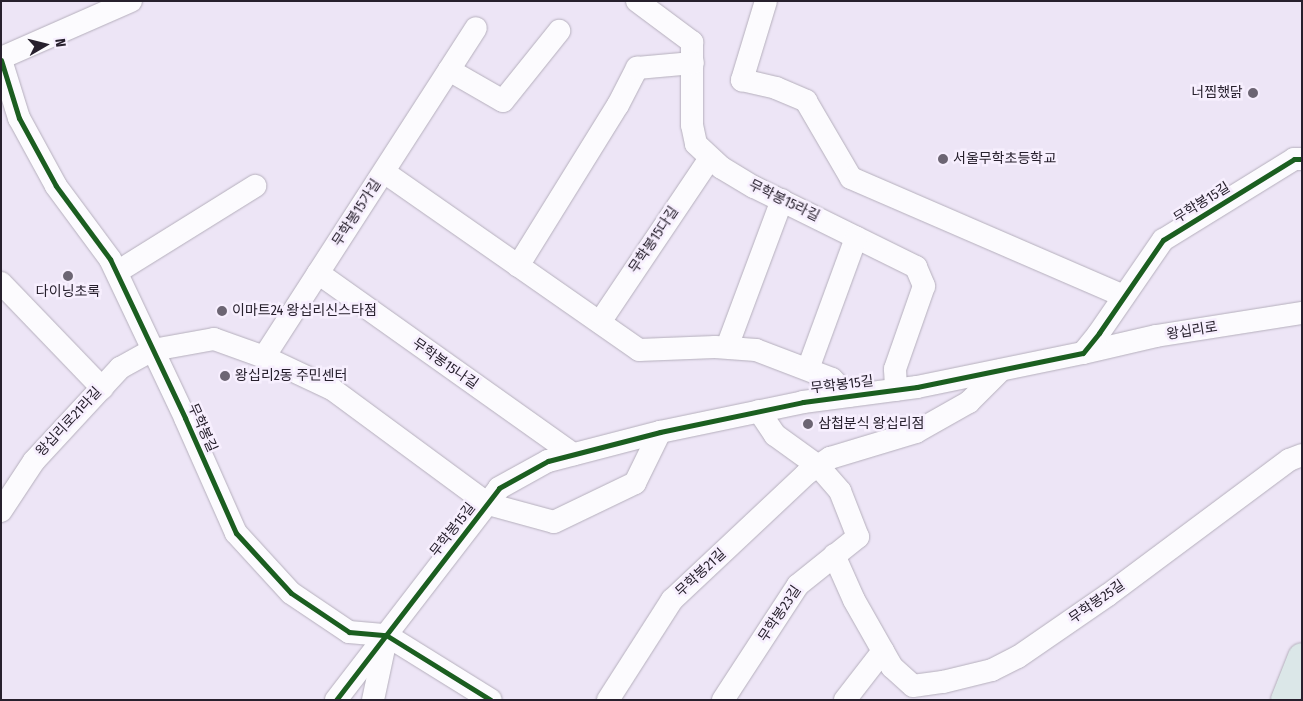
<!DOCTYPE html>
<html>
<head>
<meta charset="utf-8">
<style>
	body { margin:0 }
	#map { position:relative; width:1303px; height:701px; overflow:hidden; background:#ede5f6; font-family:"Fira Sans Condensed","Noto Sans KR",sans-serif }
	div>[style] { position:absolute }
	.roads { filter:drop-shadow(0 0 1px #b5afbc) drop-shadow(0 0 1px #b5afbc) }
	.minor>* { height:22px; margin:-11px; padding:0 11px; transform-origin:11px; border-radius:11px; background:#fcfbfe }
	.primary>* { height:28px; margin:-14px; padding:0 14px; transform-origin:14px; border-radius:14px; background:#dbe7e8 }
	.cycleway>* { height:5px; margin:-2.5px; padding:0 2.5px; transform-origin:2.5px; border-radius:2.5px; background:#1b5e20 }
	.dots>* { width:14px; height:14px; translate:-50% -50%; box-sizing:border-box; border:2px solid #f7effe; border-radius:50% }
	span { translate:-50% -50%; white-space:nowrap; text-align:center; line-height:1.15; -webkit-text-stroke:5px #f7effe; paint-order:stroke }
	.poi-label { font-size:14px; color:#27202d }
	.right { translate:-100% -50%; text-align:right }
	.left { translate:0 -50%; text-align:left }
	.street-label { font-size:14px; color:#27202d }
	.frame { position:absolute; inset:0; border:2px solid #27202d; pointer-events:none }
	.north { position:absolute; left:20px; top:20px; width:50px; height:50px; -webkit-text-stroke:4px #f7effe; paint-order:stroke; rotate:82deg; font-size:14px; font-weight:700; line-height:20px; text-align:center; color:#27202d }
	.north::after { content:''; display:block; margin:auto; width:18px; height:22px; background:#27202d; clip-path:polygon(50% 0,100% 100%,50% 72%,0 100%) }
</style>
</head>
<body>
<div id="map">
	<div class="roads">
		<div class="minor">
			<div style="left:637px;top:1px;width:69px;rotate:36.7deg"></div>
			<div style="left:692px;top:42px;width:83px;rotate:90deg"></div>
			<div style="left:692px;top:125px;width:19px;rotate:78deg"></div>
			<div style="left:696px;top:144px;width:35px;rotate:43deg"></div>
			<div style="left:722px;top:168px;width:37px;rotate:31deg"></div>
			<div style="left:754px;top:187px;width:181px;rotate:26.3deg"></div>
			<div style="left:916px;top:267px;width:21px;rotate:67deg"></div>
			<div style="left:924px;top:286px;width:88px;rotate:109.3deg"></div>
			<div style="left:895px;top:369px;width:21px;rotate:87deg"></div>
			<div style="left:766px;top:1px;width:83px;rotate:106.9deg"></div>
			<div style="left:742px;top:80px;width:35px;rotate:13deg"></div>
			<div style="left:776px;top:88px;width:33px;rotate:23deg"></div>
			<div style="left:806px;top:101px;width:89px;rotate:59.7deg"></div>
			<div style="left:851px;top:178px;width:297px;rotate:23.4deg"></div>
			<div style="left:1px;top:58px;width:142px;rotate:-23.7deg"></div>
			<div style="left:1px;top:60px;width:61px;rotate:72.8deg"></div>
			<div style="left:19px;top:118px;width:77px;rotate:61.4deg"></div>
			<div style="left:56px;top:186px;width:91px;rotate:53.5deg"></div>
			<div style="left:110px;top:259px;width:176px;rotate:64.7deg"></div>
			<div style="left:185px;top:418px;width:126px;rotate:66.1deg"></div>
			<div style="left:236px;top:533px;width:81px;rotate:47.5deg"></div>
			<div style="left:291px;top:593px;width:70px;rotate:33.9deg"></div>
			<div style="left:349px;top:632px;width:37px;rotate:5deg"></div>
			<div style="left:386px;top:635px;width:123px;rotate:31.8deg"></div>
			<div style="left:449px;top:70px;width:62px;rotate:29.9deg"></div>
			<div style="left:503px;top:101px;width:90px;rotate:-51.3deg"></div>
			<div style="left:384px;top:172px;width:311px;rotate:34.9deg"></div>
			<div style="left:639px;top:350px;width:76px;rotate:-2.3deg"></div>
			<div style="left:715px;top:347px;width:41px;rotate:4.2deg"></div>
			<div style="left:756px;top:350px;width:81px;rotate:20.9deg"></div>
			<div style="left:832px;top:379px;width:24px;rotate:45deg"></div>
			<div style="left:518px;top:266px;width:190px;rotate:-58.2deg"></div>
			<div style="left:618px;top:105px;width:42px;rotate:-62.8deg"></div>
			<div style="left:637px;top:68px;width:56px;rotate:-5.1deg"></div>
			<div style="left:117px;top:272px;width:163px;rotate:-31.9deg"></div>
			<div style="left:318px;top:273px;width:313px;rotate:35.4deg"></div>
			<div style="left:1px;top:283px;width:146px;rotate:46.1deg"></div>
			<div style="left:600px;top:322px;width:197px;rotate:-56.1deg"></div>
			<div style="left:727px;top:347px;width:157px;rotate:-69.5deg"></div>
			<div style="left:1083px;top:353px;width:75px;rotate:-13.1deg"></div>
			<div style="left:1156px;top:336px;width:148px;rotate:-9deg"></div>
			<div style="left:264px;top:357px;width:391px;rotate:-57.2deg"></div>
			<div style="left:808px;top:369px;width:140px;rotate:-69.9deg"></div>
			<div style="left:1px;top:511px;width:60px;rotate:-56.6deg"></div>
			<div style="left:34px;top:461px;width:127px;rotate:-47.2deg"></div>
			<div style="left:120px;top:368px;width:38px;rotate:-29deg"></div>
			<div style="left:153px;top:350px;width:62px;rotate:-10.2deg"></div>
			<div style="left:214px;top:339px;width:53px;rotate:19.8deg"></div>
			<div style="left:264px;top:357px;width:75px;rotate:25.2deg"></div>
			<div style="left:332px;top:389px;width:194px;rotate:36.4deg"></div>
			<div style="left:488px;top:504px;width:68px;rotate:15.3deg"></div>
			<div style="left:554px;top:522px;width:90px;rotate:-25.7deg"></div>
			<div style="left:635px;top:483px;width:57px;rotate:-63.9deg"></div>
			<div style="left:834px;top:555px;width:49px;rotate:66deg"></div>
			<div style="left:854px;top:600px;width:77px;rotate:60.4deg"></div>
			<div style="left:892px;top:667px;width:28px;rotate:42deg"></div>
			<div style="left:913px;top:686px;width:30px;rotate:-8deg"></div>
			<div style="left:943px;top:682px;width:50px;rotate:-13.8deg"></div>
			<div style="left:992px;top:670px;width:29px;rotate:-27deg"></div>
			<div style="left:1018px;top:657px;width:109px;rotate:-34.6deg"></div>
			<div style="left:1108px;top:595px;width:226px;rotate:-36.7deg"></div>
			<div style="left:1289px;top:460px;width:14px;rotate:-21deg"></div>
			<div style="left:336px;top:700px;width:267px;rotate:-52.4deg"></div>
			<div style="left:499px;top:488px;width:56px;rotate:-28.9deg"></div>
			<div style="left:548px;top:461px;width:116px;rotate:-14.5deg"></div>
			<div style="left:660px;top:432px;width:146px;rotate:-11.8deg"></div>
			<div style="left:803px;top:402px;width:115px;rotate:-7.5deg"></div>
			<div style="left:917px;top:387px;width:169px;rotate:-11.6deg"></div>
			<div style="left:1083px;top:353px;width:26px;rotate:-51deg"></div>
			<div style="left:1099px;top:333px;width:113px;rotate:-55.5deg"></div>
			<div style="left:1163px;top:240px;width:154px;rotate:-31.7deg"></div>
			<div style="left:1294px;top:159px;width:8px"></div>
			<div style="left:373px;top:700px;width:62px;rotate:-78deg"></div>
			<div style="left:608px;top:700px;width:119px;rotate:-57.4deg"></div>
			<div style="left:672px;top:600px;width:184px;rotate:-43.2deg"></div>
			<div style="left:806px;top:474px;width:29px;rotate:-34deg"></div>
			<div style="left:830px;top:458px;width:90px;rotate:-16.8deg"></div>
			<div style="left:916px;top:432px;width:61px;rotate:-29.5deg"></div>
			<div style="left:969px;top:402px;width:45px;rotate:-45deg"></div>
			<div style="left:723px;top:700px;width:137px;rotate:-56.9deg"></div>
			<div style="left:798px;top:585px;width:77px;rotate:-38.7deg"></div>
			<div style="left:858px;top:537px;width:49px;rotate:-111.4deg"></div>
			<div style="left:840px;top:491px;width:33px;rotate:-131deg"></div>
			<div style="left:818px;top:466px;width:53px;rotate:-144.2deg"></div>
			<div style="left:775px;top:435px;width:29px;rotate:-124deg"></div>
			<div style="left:845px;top:700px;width:62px;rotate:-52.2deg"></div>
		</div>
		<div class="primary">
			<div style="left:1285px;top:700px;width:46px;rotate:-68.4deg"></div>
		</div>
	</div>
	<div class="cycleway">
		<div style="left:1px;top:60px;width:61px;rotate:72.8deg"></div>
		<div style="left:19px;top:118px;width:77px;rotate:61.4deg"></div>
		<div style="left:56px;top:186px;width:91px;rotate:53.5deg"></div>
		<div style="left:110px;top:259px;width:176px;rotate:64.7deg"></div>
		<div style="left:185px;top:418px;width:126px;rotate:66.1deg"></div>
		<div style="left:236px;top:533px;width:81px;rotate:47.5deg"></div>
		<div style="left:291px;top:593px;width:70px;rotate:33.9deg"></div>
		<div style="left:349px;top:632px;width:37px;rotate:5deg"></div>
		<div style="left:386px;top:635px;width:123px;rotate:31.8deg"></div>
		<div style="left:336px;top:700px;width:267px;rotate:-52.4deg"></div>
		<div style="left:499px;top:488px;width:56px;rotate:-28.9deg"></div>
		<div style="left:548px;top:461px;width:116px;rotate:-14.5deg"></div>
		<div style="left:660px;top:432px;width:146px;rotate:-11.8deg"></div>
		<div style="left:803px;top:402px;width:115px;rotate:-7.5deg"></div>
		<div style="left:917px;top:387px;width:169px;rotate:-11.6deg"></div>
		<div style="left:1083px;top:353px;width:26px;rotate:-51deg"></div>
		<div style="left:1099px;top:333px;width:113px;rotate:-55.5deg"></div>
		<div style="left:1163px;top:240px;width:154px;rotate:-31.7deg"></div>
		<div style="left:1294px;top:159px;width:8px"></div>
	</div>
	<div class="dots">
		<div style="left:1253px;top:93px;background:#6c6573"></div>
		<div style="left:943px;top:159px;background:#6c6573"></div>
		<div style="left:68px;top:276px;background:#6c6573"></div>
		<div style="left:222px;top:311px;background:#6c6573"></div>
		<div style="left:225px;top:376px;background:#6c6573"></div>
		<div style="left:808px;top:424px;background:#6c6573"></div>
	</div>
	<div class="poi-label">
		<span class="right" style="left:1243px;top:93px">너찜했닭</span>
		<span class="left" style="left:953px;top:159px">서울무학초등학교</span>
		<span style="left:68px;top:292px">다이닝초록</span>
		<span class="left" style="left:232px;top:311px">이마트24 왕십리신스타점</span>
		<span class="left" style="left:235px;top:376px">왕십리2동 주민센터</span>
		<span class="left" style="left:818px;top:424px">삼첩분식 왕십리점</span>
	</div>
	<div class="street-label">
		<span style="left:784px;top:201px;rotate:26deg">무학봉15라길</span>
		<span style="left:1202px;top:203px;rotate:-32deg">무학봉15길</span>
		<span style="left:357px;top:213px;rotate:-57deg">무학봉15가길</span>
		<span style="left:654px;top:240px;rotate:-56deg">무학봉15다길</span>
		<span style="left:1192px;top:331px;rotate:-9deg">왕십리로</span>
		<span style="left:445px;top:364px;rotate:35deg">무학봉15나길</span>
		<span style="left:842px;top:385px;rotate:-7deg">무학봉15길</span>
		<span style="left:69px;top:422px;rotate:-47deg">왕십리로21라길</span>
		<span style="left:202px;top:428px;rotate:66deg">무학봉길</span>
		<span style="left:453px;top:530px;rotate:-52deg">무학봉15길</span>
		<span style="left:701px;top:573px;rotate:-43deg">무학봉21길</span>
		<span style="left:1097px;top:602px;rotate:-35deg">무학봉25길</span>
		<span style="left:780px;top:614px;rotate:-56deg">무학봉23길</span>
	</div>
	<div class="frame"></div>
	<div class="north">N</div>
</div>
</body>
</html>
